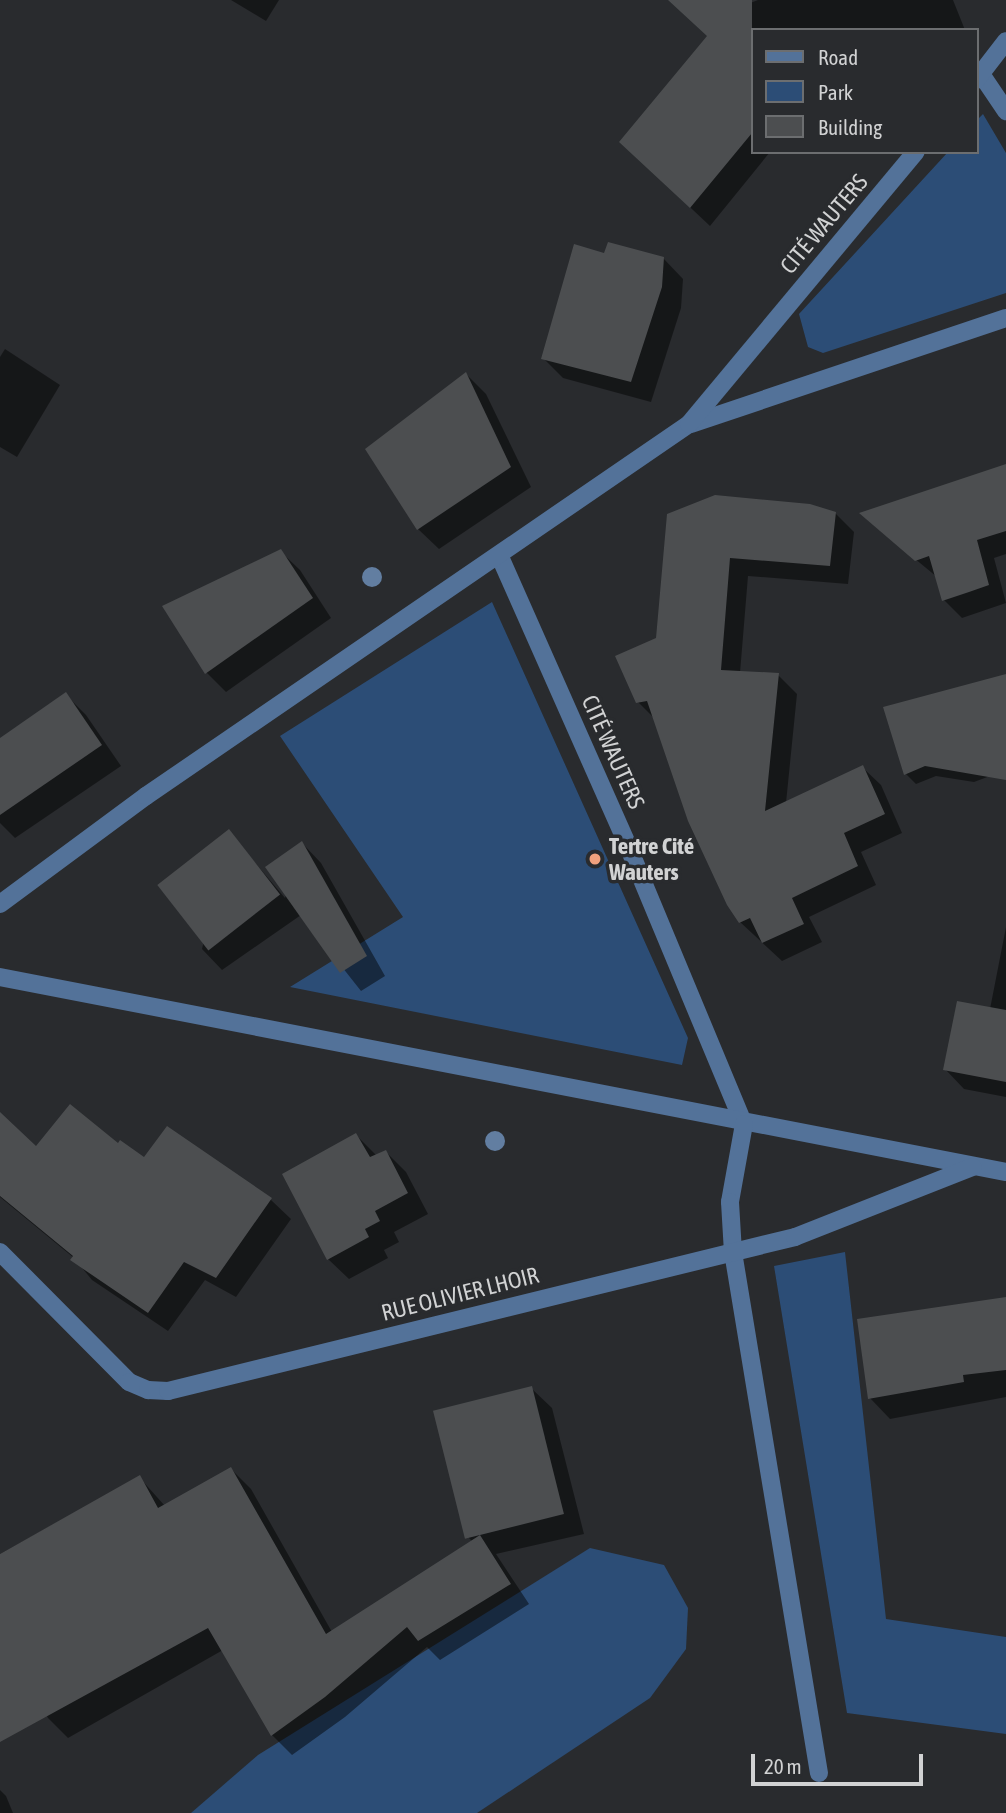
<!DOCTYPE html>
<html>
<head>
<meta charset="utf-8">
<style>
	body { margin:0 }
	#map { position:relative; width:1006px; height:1813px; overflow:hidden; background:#292b2e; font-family:"Asap Condensed",sans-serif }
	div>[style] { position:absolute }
	.green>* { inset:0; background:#2c4d76 }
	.shadow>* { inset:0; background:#0007 }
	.building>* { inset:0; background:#4c4e50; transform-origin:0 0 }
	.minor>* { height:18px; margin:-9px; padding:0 9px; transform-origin:9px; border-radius:9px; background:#537299 }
	.trees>* { width:20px; height:20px; margin:-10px; border-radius:50%; background:#627ea1 }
	.dots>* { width:19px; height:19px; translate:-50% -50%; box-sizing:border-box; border:4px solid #292b2e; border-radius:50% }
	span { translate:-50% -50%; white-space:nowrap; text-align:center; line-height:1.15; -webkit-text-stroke:7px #292b2e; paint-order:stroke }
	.street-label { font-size:23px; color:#d1d2d3 }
	.poi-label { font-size:23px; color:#d1d2d3; font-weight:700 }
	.left { translate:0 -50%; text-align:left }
	.legend { position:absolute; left:751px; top:28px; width:228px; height:126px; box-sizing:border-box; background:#292b2e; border:2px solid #6c6e70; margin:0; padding:9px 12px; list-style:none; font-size:21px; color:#d1d2d3 }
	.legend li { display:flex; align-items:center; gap:14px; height:35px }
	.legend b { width:35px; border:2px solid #6c6e70 }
	.scale { position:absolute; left:751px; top:1754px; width:172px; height:32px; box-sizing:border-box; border:4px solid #d1d2d3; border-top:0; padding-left:9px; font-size:21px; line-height:24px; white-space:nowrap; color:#d1d2d3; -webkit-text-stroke:5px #292b2e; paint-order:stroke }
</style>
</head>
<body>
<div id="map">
	<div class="green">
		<div style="clip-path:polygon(983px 114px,1006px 153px,1006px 293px,823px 353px,808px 347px,799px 314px,948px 152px,976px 152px,976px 121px)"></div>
		<div style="clip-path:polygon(492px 602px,688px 1038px,682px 1065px,290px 987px,403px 917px,280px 736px)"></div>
		<div style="clip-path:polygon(845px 1252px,886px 1619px,1006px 1637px,1006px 1734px,847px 1713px,774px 1266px)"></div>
		<div style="clip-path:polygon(590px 1548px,664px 1565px,688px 1608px,686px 1649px,650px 1698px,477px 1813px,191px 1813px,258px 1755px)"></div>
	</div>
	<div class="shadow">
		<div style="clip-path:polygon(231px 0,279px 0,266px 21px)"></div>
		<div style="clip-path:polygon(758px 0,953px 0,965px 30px,752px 30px,752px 152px,770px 152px,710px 226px,641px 161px,709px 37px,696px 24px)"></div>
		<div style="clip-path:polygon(606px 255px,663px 258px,683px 279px,681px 308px,651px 402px,563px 378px,543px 358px)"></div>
		<div style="clip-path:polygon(5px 349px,60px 385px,17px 457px,0 447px,0 357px)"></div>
		<div style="clip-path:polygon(466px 374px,486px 394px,531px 487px,439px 549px,418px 529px)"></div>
		<div style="clip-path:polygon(1006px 466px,1006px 554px,994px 558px,1006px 603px,962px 618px,944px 600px,937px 577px,880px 530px)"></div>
		<div style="clip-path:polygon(835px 513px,854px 532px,848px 584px,748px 576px,740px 673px,778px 675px,797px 694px,786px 803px,862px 767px,881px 785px,902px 833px,861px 852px,876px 885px,809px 917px,822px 942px,782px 961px,740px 922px,656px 720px,638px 702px,658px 639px,669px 516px)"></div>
		<div style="clip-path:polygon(280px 551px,300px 570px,331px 618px,226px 692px,207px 673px,165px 607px)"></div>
		<div style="clip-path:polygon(1006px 674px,1006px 770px,974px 782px,936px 776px,916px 784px,906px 774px)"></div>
		<div style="clip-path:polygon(66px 695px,86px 715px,121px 766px,15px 838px,0 823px,0 740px)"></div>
		<div style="clip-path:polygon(229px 832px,285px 898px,302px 843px,321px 863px,385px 976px,361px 991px,301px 915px,222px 970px,202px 949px)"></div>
		<div style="clip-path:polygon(1006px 927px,1006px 1097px,964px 1089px,945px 1069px,990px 1009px)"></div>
		<div style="clip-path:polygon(0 1114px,36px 1148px,118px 1145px,145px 1160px,168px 1128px,271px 1200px,291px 1219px,236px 1297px,205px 1280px,168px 1331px,92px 1280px,74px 1258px,0 1197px)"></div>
		<div style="clip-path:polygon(356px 1135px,377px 1156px,386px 1152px,406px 1172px,428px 1214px,394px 1232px,399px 1242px,384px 1250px,388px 1258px,349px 1279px,328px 1259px)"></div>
		<div style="clip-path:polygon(1006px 1299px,1006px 1397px,890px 1419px,870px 1398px)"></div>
		<div style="clip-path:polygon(531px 1388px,552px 1408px,584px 1534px,496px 1554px,529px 1604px,440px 1660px,427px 1647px,345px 1717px,292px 1755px,272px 1735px,223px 1650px,68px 1738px,48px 1718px,26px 1677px,0 1692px,0 1554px,139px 1477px,165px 1506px,231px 1469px,251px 1489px,332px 1632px,473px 1542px,467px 1536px)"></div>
		<div style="clip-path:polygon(0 1790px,6px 1796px,13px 1813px,0 1813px)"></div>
	</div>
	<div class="building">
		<div style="clip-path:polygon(668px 0,752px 0,752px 133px,690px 208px,619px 142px,707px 36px)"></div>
		<div style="clip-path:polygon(608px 242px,664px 257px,662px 287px,631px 382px,541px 359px,574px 244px,604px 253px)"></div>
		<div style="clip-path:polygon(466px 372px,511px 467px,417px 530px,365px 449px)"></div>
		<div style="clip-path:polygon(1006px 464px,1006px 531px,977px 540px,989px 585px,969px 592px,942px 601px,929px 556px,915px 561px,859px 513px)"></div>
		<div style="clip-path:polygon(715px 495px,810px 504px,836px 512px,830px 566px,730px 558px,721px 670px,779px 673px,765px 811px,863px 765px,885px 814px,844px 833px,858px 866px,792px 898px,804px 924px,762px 943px,750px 918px,739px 923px,727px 905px,688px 821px,647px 701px,636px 703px,615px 656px,656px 638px,667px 514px)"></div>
		<div style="clip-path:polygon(281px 549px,313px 598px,205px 674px,162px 606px)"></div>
		<div style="clip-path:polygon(1006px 674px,1006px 780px,925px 766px,904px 775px,883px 707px)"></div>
		<div style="clip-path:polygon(66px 692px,102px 745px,0 815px,0 738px)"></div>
		<div style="left:229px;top:829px;width:83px;height:91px;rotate:52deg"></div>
		<div style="clip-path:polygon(302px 841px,367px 956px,340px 973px,265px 867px)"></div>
		<div style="clip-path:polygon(957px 1001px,1006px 1010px,1006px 1082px,943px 1070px)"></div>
		<div style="clip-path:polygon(70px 1104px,118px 1143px,120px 1140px,144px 1157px,167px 1126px,272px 1198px,216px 1278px,184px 1262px,148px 1313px,70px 1260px,73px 1256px,0 1196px,0 1112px,36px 1146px)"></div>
		<div style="clip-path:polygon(356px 1133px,370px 1157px,386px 1150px,408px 1193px,375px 1211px,380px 1221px,365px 1229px,369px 1237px,327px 1260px,282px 1174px)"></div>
		<div style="clip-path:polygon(1006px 1297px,1006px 1370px,963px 1375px,964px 1382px,868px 1399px,857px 1319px)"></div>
		<div style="left:532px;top:1386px;width:132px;height:102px;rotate:76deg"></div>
		<div style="clip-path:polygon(231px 1467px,326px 1634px,480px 1535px,511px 1584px,418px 1641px,407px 1627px,325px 1697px,271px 1736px,208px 1628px,0 1742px,0 1554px,140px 1475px,158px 1508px)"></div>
	</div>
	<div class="minor">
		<div style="left:981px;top:74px;width:45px;rotate:56deg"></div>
		<div style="left:976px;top:80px;width:49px;rotate:-52.4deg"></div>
		<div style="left:691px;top:424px;width:332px;rotate:-18.6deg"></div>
		<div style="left:500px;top:557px;width:316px;rotate:66.1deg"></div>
		<div style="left:628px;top:846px;width:301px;rotate:67.4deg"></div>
		<div style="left:0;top:904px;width:182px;rotate:-36.5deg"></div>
		<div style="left:146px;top:796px;width:658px;rotate:-34.41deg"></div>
		<div style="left:689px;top:424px;width:354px;rotate:-50.2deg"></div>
		<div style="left:0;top:977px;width:1025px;rotate:10.97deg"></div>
		<div style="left:744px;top:1124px;width:79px;rotate:100.2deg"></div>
		<div style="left:730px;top:1202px;width:50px;rotate:86.6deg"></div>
		<div style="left:733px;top:1252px;width:528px;rotate:80.63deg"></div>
		<div style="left:0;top:1252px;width:183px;rotate:45.2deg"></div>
		<div style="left:129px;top:1382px;width:21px;rotate:23deg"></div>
		<div style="left:148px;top:1390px;width:20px;rotate:3deg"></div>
		<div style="left:168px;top:1391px;width:646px;rotate:-13.8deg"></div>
		<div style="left:795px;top:1237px;width:191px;rotate:-21.5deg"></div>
	</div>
	<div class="trees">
		<div style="left:372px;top:577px"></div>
		<div style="left:495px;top:1141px"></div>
	</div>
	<div class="dots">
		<div style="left:595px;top:859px;background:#f1a17d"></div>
	</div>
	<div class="street-label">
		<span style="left:824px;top:224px;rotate:-50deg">CITÉ WAUTERS</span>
		<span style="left:613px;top:752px;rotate:66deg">CITÉ WAUTERS</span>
		<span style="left:460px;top:1294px;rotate:-14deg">RUE OLIVIER LHOIR</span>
	</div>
	<div class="poi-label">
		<span class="left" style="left:609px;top:859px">Tertre Cité<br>Wauters</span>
	</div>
	<ul class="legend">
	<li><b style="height:9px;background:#537299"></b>Road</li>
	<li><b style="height:19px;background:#2c4d76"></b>Park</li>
	<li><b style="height:19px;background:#4c4e50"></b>Building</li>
	</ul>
	<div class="scale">20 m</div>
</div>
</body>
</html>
